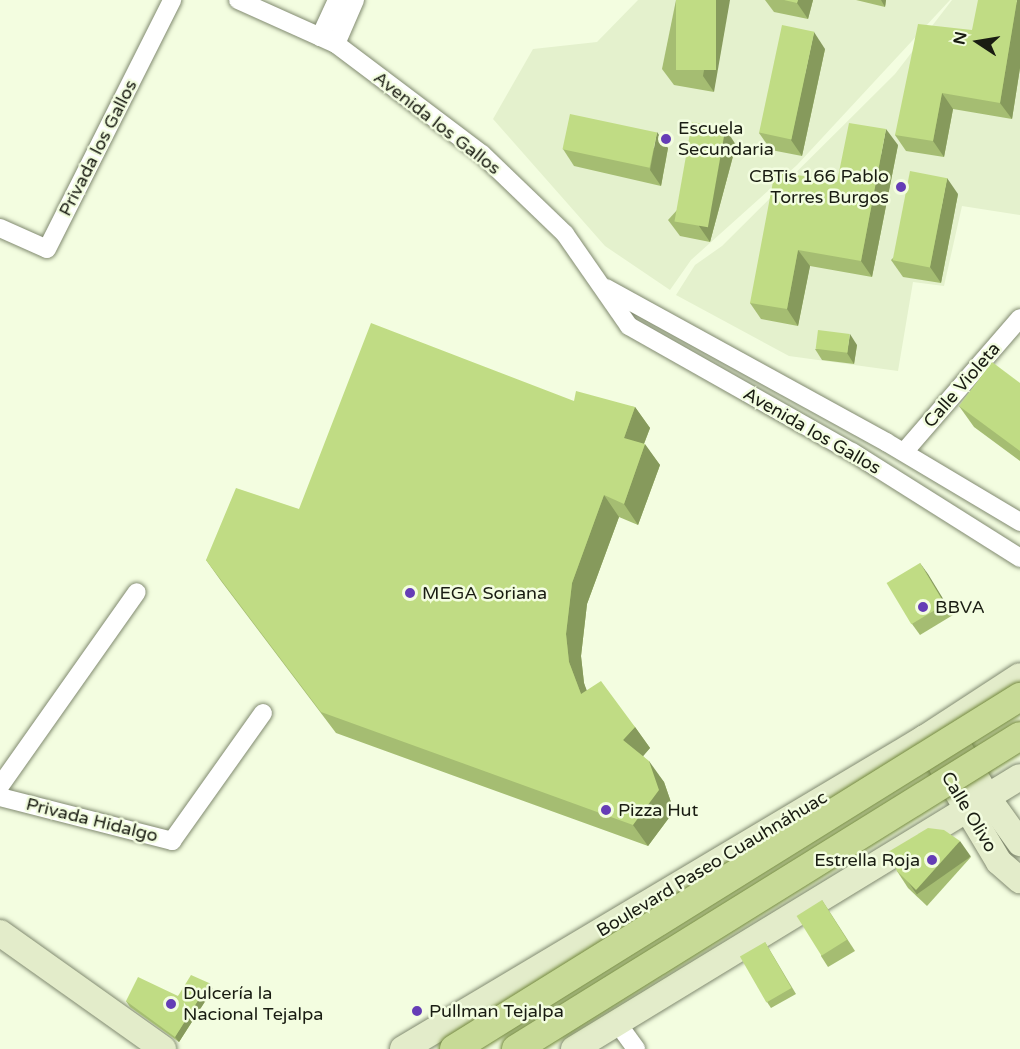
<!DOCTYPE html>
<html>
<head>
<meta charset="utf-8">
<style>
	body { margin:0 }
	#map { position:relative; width:1020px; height:1049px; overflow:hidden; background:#f3fde0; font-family:"Varela Round",sans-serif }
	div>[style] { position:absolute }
	.built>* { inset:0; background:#e4f1cd }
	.roads { filter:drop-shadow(0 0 2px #818a70) drop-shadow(0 0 2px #818a70) }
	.street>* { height:18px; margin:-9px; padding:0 9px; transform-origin:9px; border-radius:9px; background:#fff }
	.secondary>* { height:26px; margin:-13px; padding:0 13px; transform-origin:13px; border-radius:13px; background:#e3ecca }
	.bridges { filter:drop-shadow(0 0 2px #71873a) drop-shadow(0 0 2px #71873a) }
	.primary-bridge>* { height:28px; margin:-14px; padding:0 14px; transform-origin:14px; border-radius:14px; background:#c7da96 }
	.wall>* { inset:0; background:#a5bd72 }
	.shaded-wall>* { inset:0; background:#869a5c; transform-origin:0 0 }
	.building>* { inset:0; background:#c0dc84; transform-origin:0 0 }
	.dots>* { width:16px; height:16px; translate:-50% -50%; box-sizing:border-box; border:3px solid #f3fde0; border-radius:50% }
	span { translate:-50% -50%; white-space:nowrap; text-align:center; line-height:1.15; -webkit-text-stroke:5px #f3fde0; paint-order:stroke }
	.street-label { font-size:18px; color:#191c12 }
	.poi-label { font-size:18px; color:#191c12 }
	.left { translate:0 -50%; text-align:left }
	.right { translate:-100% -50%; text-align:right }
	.north { position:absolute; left:948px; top:12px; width:60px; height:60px; -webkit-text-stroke:4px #f3fde0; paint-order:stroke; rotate:282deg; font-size:16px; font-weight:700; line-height:24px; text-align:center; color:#191c12 }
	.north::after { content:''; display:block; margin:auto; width:21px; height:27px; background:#191c12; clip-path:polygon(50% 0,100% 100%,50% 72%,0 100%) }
</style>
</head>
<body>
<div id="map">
	<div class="built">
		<div style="clip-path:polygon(638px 0,950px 0,797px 165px,691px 260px,670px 290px,605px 246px,493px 119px,533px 49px,597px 42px)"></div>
		<div style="clip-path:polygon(952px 0,1020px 0,1020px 215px,962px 206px,944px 286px,913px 282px,898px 371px,789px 356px,676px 295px,695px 265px,722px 246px,895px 74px)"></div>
	</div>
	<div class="roads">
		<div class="street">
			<div style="left:238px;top:0;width:107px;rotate:24.2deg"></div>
			<div style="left:336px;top:44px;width:183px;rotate:37deg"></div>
			<div style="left:482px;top:154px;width:115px;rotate:43.9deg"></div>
			<div style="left:565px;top:234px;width:112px;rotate:55.2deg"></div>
			<div style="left:629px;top:326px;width:256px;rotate:29.5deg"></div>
			<div style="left:852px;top:452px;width:199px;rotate:32.2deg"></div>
			<div style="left:320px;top:37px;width:41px;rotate:-65.3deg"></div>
			<div style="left:336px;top:44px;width:48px;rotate:-66.6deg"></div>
			<div style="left:0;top:228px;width:51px;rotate:24.1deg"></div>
			<div style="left:47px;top:249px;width:279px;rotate:-63.3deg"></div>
			<div style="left:606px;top:288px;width:320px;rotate:28.8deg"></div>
			<div style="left:886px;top:442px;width:156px;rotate:30.8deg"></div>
			<div style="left:904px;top:452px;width:177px;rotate:-49.1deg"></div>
			<div style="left:0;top:786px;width:237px;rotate:-54.8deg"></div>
			<div style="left:0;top:797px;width:178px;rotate:14.3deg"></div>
			<div style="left:172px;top:841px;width:157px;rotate:-54.6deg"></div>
			<div style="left:618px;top:1024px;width:31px;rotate:54deg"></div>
		</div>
		<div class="secondary">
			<div style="left:946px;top:725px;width:83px;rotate:60.3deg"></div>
			<div style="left:987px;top:797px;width:57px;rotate:54.3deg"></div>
			<div style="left:925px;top:738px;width:144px;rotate:59.2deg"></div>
			<div style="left:999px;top:862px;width:28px;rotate:41deg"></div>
			<div style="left:0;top:933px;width:200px;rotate:35.4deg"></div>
			<div style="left:403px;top:1049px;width:608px;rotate:-30.79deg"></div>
			<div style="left:925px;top:738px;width:113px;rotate:-33.1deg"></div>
			<div style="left:574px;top:1049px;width:522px;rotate:-31.38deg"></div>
		</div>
	</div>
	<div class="bridges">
		<div class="primary-bridge">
			<div style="left:454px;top:1049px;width:667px;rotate:-31.88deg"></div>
			<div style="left:516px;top:1049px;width:593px;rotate:-31.84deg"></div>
		</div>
	</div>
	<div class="wall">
		<div style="clip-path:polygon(676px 0,714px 92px,674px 85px,662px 69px)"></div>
		<div style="clip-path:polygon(765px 0,813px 0,808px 19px,774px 12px)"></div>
		<div style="clip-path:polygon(856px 0,886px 0,885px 7px)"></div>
		<div style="clip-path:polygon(1020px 0,1020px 68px,1012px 119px,953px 109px,944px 157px,906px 151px,895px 135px,972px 30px)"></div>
		<div style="clip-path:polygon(825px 49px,802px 156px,771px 150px,759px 133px)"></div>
		<div style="clip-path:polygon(736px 145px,710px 242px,680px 236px,668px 220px)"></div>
		<div style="clip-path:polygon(898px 145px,872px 277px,810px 266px,798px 326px,761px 319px,750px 303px,837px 182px)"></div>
		<div style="clip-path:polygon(668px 148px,661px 186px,574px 166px,563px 149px)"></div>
		<div style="clip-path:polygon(958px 194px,941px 283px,903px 277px,891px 260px)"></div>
		<div style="clip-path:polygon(857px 345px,854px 364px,822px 360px,815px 349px)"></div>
		<div style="clip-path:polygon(1020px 383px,1020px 461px,974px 427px,959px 406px)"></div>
		<div style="clip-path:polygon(574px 401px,635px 407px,650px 428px,644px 444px,660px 465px,638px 525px,619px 517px,587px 604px,581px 656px,584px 683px,586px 690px,635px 727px,650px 748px,643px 756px,664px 782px,674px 811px,648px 846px,336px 733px,221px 581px,206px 560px,299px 509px)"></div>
		<div style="clip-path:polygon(920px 563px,953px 615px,920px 635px,912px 624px)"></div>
		<div style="clip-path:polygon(971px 857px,927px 906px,908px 888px,897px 871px)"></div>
		<div style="clip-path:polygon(822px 900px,855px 951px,828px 967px,821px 956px)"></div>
		<div style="clip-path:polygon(765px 942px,796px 994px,771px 1008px,767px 1002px)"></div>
		<div style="clip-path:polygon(209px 983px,213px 989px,179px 1042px,130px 1007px,126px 1001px,178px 996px)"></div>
	</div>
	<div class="shaded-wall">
		<div style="clip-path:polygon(716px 0,730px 0,714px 92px,703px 76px)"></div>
		<div style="clip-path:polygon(798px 0,813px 0,808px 19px,797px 3px)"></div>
		<div style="clip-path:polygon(881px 0,886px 0,885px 7px)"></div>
		<div style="clip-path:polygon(1017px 0,1020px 0,1020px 68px,1012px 119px,1000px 103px)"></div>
		<div style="clip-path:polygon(814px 32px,825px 49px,802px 156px,791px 140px)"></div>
		<div style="clip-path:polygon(942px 93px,953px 109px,944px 157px,933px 141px)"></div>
		<div style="clip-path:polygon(725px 128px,736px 145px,710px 242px,699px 226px)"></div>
		<div style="clip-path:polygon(886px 129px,898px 145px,872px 277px,861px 261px)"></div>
		<div style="clip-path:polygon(657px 132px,668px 148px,661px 186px,650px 170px)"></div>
		<div style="clip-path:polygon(947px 178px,958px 194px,941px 283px,930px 267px)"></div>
		<div style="clip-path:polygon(798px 250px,810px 266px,798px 326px,787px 309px)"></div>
		<div style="clip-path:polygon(850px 334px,857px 345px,854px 364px,847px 353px)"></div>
		<div style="clip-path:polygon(635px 407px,650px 428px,638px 459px,624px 438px)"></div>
		<div style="clip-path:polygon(645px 444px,660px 465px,638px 525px,624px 504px)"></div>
		<div style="clip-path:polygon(604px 495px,619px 517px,587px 604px,581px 656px,584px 683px,596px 715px,581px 694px,569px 662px,566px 634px,572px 583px)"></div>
		<div style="clip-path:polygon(920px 563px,928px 574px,953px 615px,945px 604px)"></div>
		<div style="clip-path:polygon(635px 727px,650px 748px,638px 762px,623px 740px)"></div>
		<div style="clip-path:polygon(649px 761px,664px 782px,674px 811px,648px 846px,633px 825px)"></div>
		<div style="left:960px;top:841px;width:19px;height:66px;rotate:55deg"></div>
		<div style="clip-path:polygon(209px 983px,213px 989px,179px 1042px,175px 1037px)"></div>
	</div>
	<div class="building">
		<div style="left:676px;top:0;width:40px;height:70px"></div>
		<div style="clip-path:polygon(784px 0,798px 0,797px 3px)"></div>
		<div style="clip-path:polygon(978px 0,1017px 0,1000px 103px,942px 93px,933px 141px,895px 135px,918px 24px,972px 30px)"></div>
		<div style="left:782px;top:25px;width:33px;height:110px;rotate:12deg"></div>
		<div style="left:570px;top:114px;width:89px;height:36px;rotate:12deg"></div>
		<div style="left:692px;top:122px;width:34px;height:101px;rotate:10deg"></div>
		<div style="clip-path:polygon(849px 123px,886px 129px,861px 261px,798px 250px,787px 309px,750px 303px,775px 171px,837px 182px)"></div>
		<div style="left:910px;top:171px;width:38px;height:91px;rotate:11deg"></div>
		<div style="clip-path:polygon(371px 323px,574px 401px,576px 391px,635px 407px,624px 438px,645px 444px,624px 504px,604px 495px,572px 583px,566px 634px,569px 662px,581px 694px,601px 681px,635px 727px,623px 740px,649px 761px,659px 790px,633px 825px,321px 712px,206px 560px,236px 488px,299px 509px)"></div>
		<div style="left:818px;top:330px;width:32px;height:19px;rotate:7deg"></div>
		<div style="clip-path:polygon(992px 362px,1020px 383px,1020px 451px,959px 406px)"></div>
		<div style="left:920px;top:563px;width:48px;height:39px;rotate:59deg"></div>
		<div style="clip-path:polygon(928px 828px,944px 830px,960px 841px,916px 890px,897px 871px,888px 852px)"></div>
		<div style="left:822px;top:900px;width:47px;height:30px;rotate:58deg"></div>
		<div style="left:765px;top:942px;width:53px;height:29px;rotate:60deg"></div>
		<div style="clip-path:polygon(191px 975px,209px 983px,175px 1037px,126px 1001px,138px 977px,178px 996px)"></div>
	</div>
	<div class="dots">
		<div style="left:666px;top:139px;background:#653db6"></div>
		<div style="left:901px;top:187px;background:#653db6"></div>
		<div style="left:410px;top:593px;background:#653db6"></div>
		<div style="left:923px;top:607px;background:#653db6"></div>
		<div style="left:606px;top:810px;background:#653db6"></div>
		<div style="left:932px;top:860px;background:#653db6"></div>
		<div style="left:171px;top:1004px;background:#653db6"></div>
		<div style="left:417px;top:1011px;background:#653db6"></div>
	</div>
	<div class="street-label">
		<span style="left:437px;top:123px;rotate:38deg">Avenida los Gallos</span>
		<span style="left:98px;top:148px;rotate:-63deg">Privada los Gallos</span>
		<span style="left:962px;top:385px;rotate:-49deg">Calle Violeta</span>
		<span style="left:812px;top:431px;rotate:30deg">Avenida los Gallos</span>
		<span style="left:969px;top:812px;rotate:59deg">Calle Olivo</span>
		<span style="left:92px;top:820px;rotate:14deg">Privada Hidalgo</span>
		<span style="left:712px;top:864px;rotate:-31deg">Boulevard Paseo Cuauhnáhuac</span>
	</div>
	<div class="poi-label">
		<span class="left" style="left:678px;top:139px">Escuela<br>Secundaria</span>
		<span class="right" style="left:889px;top:187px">CBTis 166 Pablo<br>Torres Burgos</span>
		<span class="left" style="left:422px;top:593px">MEGA Soriana</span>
		<span class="left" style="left:935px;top:607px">BBVA</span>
		<span class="left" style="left:618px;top:810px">Pizza Hut</span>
		<span class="right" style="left:920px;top:860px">Estrella Roja</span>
		<span class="left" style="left:183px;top:1004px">Dulcería la<br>Nacional Tejalpa</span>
		<span class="left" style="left:429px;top:1011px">Pullman Tejalpa</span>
	</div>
	<div class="north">N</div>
</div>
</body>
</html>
